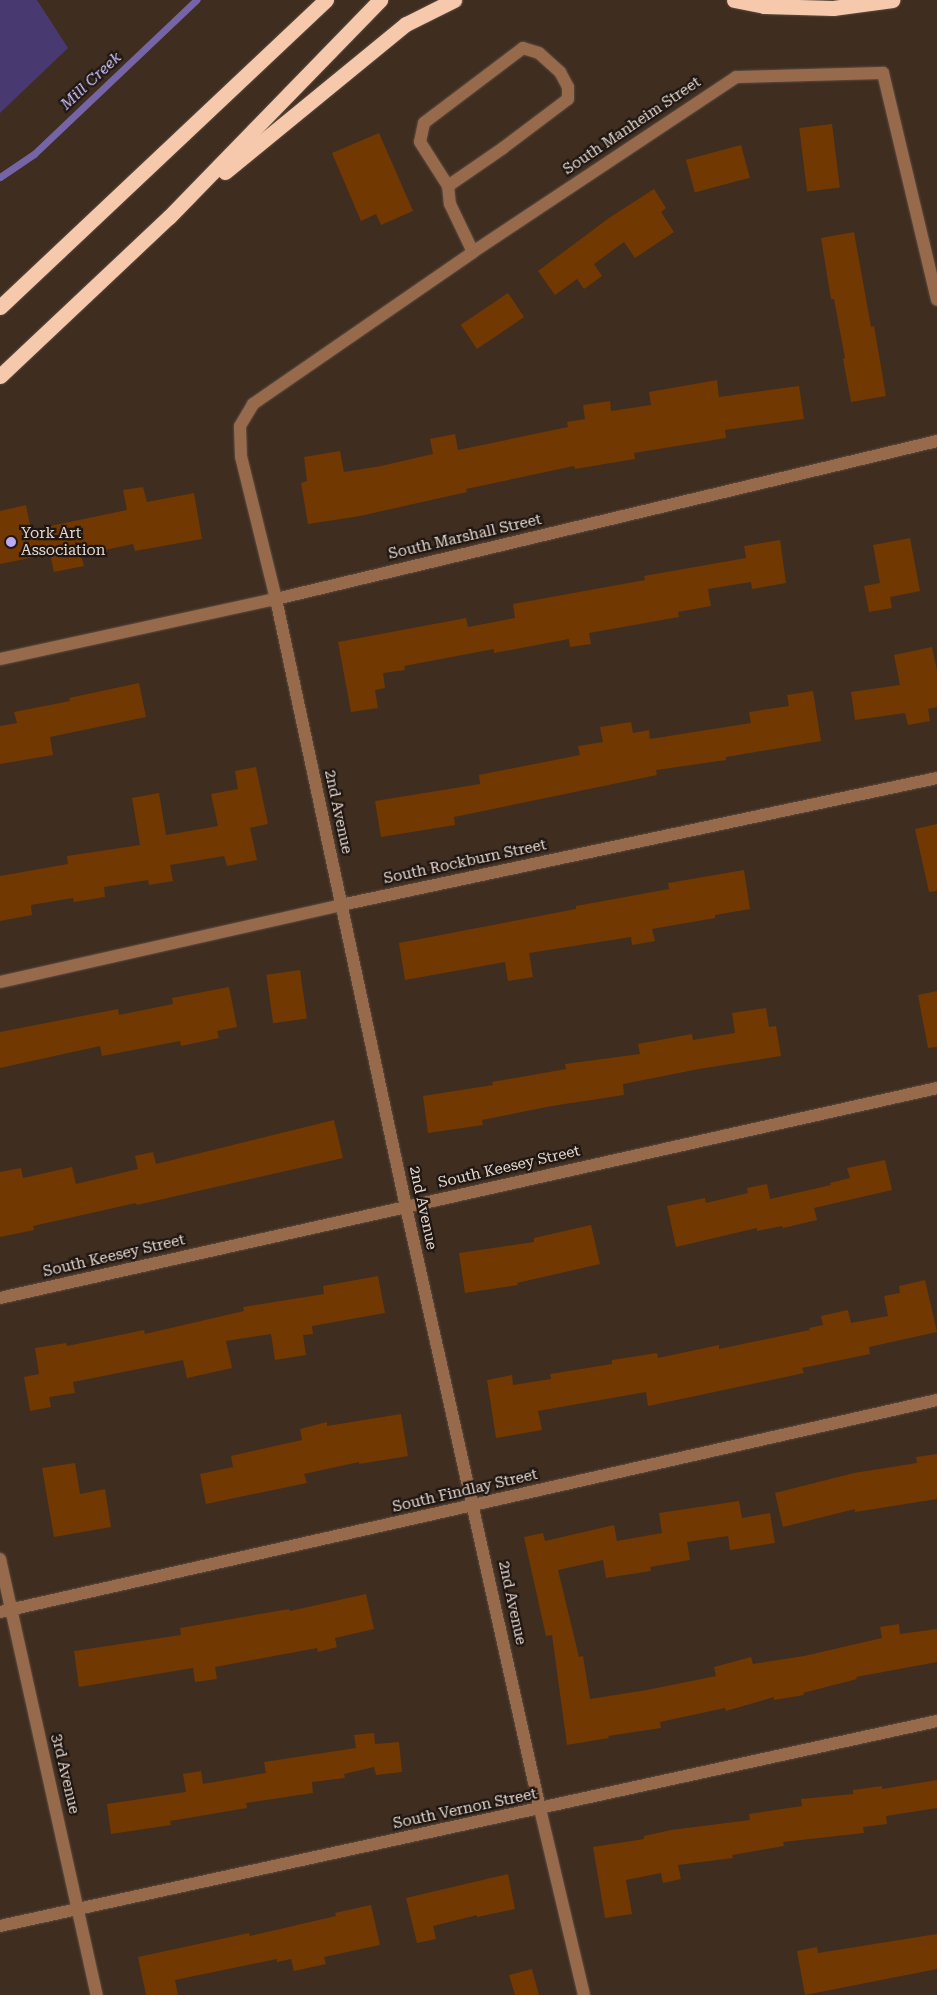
<!DOCTYPE html>
<html>
<head>
<meta charset="utf-8">
<style>
	body { margin:0 }
	#map { position:relative; width:937px; height:1995px; overflow:hidden; background:#3f2d20; font-family:"Roboto Serif",serif }
	div>[style] { position:absolute }
	.green>* { inset:0; background:#483970 }
	.stream>* { height:7px; margin:-3.5px; padding:0 3.5px; transform-origin:3.5px; border-radius:3.5px; background:#7565a6 }
	.building>* { inset:0; background:#723802; transform-origin:0 0 }
	.roads { filter:drop-shadow(0 0 1px #5d4c40) drop-shadow(0 0 1px #5d4c40) }
	.minor>* { height:12px; margin:-6px; padding:0 6px; transform-origin:6px; border-radius:6px; background:#976a4c }
	.highway>* { height:15px; margin:-7.5px; padding:0 7.5px; transform-origin:7.5px; border-radius:7.5px; background:#f6c9ac }
	.dots>* { width:14px; height:14px; translate:-50% -50%; box-sizing:border-box; border:2px solid #201712; border-radius:50% }
	span { translate:-50% -50%; white-space:nowrap; text-align:center; line-height:1.15; -webkit-text-stroke:4.5px #201712; paint-order:stroke }
	.street-label { font-size:15px; color:#e4d7cf }
	.poi-label { font-size:15px; color:#e4d7cf }
	.left { translate:0 -50%; text-align:left }
	.water-label { font-size:16px; color:#d1c6fe; font-style:italic }
</style>
</head>
<body>
<div id="map">
	<div class="green">
		<div style="clip-path:polygon(0 0,37px 0,68px 48px,0 113px)"></div>
	</div>
	<div class="stream">
		<div style="left:0;top:177px;width:41px;rotate:-34.1deg"></div>
		<div style="left:34px;top:154px;width:224px;rotate:-43.5deg"></div>
	</div>
	<div class="building">
		<div style="left:832px;top:124px;width:64px;height:33px;rotate:83deg"></div>
		<div style="clip-path:polygon(379px 133px,413px 211px,381px 225px,376px 214px,361px 221px,332px 153px)"></div>
		<div style="left:741px;top:145px;width:34px;height:57px;rotate:75deg"></div>
		<div style="clip-path:polygon(654px 189px,666px 208px,661px 212px,674px 232px,635px 258px,624px 242px,594px 264px,602px 276px,584px 289px,577px 279px,555px 295px,538px 271px,609px 218px)"></div>
		<div style="clip-path:polygon(854px 232px,871px 327px,874px 326px,886px 396px,851px 402px,843px 359px,845px 358px,834px 299px,831px 299px,821px 238px)"></div>
		<div style="left:508px;top:293px;width:29px;height:57px;rotate:56deg"></div>
		<div style="clip-path:polygon(717px 380px,719px 397px,799px 386px,804px 419px,725px 430px,726px 438px,634px 453px,635px 459px,575px 469px,574px 466px,466px 489px,467px 492px,360px 516px,308px 524px,301px 483px,307px 481px,304px 457px,340px 451px,344px 472px,381px 466px,433px 454px,430px 439px,455px 434px,458px 450px,568px 427px,567px 422px,585px 419px,583px 405px,610px 401px,611px 411px,651px 405px,649px 392px)"></div>
		<div style="clip-path:polygon(143px 487px,147px 502px,194px 493px,202px 539px,135px 551px,133px 544px,81px 555px,84px 566px,54px 572px,50px 554px,0 564px,0 511px,26px 505px,31px 530px,127px 510px,123px 490px)"></div>
		<div style="clip-path:polygon(910px 538px,920px 591px,890px 597px,892px 608px,869px 612px,864px 586px,880px 583px,873px 545px)"></div>
		<div style="clip-path:polygon(780px 540px,786px 583px,752px 589px,751px 582px,708px 589px,711px 606px,678px 612px,679px 617px,589px 633px,591px 644px,570px 647px,569px 639px,494px 653px,494px 649px,404px 666px,405px 670px,383px 673px,385px 688px,375px 690px,378px 708px,351px 712px,338px 642px,466px 618px,468px 627px,515px 618px,513px 604px,645px 580px,644px 576px,746px 558px,744px 546px)"></div>
		<div style="clip-path:polygon(932px 647px,937px 670px,937px 707px,928px 709px,930px 721px,908px 725px,905px 713px,855px 720px,851px 692px,900px 685px,894px 655px)"></div>
		<div style="clip-path:polygon(139px 683px,146px 717px,50px 737px,53px 755px,0 764px,0 726px,17px 723px,14px 712px,70px 701px,69px 698px)"></div>
		<div style="clip-path:polygon(813px 691px,821px 741px,726px 757px,726px 760px,656px 770px,657px 775px,454px 817px,455px 825px,381px 837px,375px 801px,480px 784px,479px 775px,580px 755px,578px 746px,603px 742px,600px 727px,631px 722px,633px 733px,649px 730px,650px 739px,751px 723px,749px 712px,789px 706px,787px 695px)"></div>
		<div style="clip-path:polygon(256px 767px,268px 824px,250px 828px,257px 860px,227px 866px,224px 856px,170px 865px,173px 881px,149px 885px,148px 880px,104px 887px,105px 897px,74px 902px,73px 898px,31px 905px,32px 915px,0 921px,0 876px,68px 864px,67px 856px,140px 845px,132px 798px,159px 793px,166px 835px,218px 826px,211px 794px,238px 789px,235px 771px)"></div>
		<div style="clip-path:polygon(937px 824px,937px 891px,929px 892px,915px 829px)"></div>
		<div style="clip-path:polygon(744px 870px,750px 909px,715px 915px,715px 918px,652px 929px,655px 941px,632px 945px,631px 937px,529px 953px,533px 977px,508px 981px,505px 962px,405px 980px,399px 943px,576px 909px,576px 906px,669px 889px,668px 883px)"></div>
		<div style="left:300px;top:970px;width:49px;height:34px;rotate:82deg"></div>
		<div style="clip-path:polygon(229px 987px,237px 1027px,217px 1031px,219px 1038px,181px 1046px,180px 1041px,102px 1056px,100px 1046px,0 1068px,0 1032px,118px 1009px,119px 1015px,173px 1004px,172px 998px)"></div>
		<div style="clip-path:polygon(937px 991px,937px 1047px,928px 1048px,918px 995px)"></div>
		<div style="clip-path:polygon(766px 1008px,769px 1027px,776px 1026px,781px 1056px,699px 1069px,623px 1084px,624px 1095px,552px 1106px,482px 1120px,483px 1125px,428px 1133px,423px 1096px,493px 1085px,492px 1082px,566px 1069px,565px 1064px,640px 1054px,638px 1044px,692px 1034px,693px 1040px,735px 1033px,732px 1013px)"></div>
		<div style="clip-path:polygon(334px 1120px,343px 1158px,137px 1205px,136px 1203px,33px 1226px,34px 1230px,0 1237px,0 1172px,21px 1168px,23px 1178px,72px 1167px,76px 1184px,138px 1169px,135px 1156px,153px 1152px,156px 1164px)"></div>
		<div style="clip-path:polygon(885px 1160px,892px 1190px,814px 1208px,817px 1220px,783px 1228px,782px 1226px,757px 1231px,757px 1228px,676px 1247px,667px 1206px,705px 1198px,706px 1203px,748px 1193px,747px 1188px,767px 1184px,770px 1199px,831px 1185px,830px 1183px,850px 1178px,847px 1168px)"></div>
		<div style="clip-path:polygon(591px 1225px,600px 1264px,517px 1283px,518px 1285px,465px 1293px,459px 1253px,534px 1242px,534px 1238px)"></div>
		<div style="clip-path:polygon(378px 1276px,385px 1313px,312px 1326px,313px 1334px,303px 1335px,306px 1355px,275px 1360px,271px 1334px,226px 1341px,232px 1368px,187px 1378px,183px 1360px,73px 1382px,75px 1393px,49px 1397px,51px 1407px,30px 1411px,24px 1377px,39px 1374px,35px 1348px,66px 1343px,67px 1346px,144px 1330px,145px 1334px,244px 1311px,243px 1307px,324px 1294px,323px 1286px)"></div>
		<div style="clip-path:polygon(925px 1280px,937px 1332px,869px 1347px,870px 1354px,802px 1368px,804px 1373px,648px 1406px,646px 1392px,538px 1411px,542px 1430px,496px 1438px,487px 1380px,512px 1375px,513px 1385px,551px 1379px,550px 1374px,612px 1364px,612px 1360px,657px 1353px,658px 1358px,719px 1345px,719px 1349px,810px 1330px,809px 1328px,823px 1325px,821px 1316px,848px 1310px,851px 1323px,888px 1316px,884px 1296px,900px 1293px,899px 1286px)"></div>
		<div style="clip-path:polygon(401px 1414px,408px 1456px,359px 1464px,359px 1462px,304px 1474px,307px 1483px,206px 1504px,200px 1474px,233px 1467px,231px 1456px,302px 1440px,300px 1429px,327px 1422px,327px 1426px)"></div>
		<div style="clip-path:polygon(937px 1454px,937px 1499px,855px 1512px,855px 1509px,783px 1527px,775px 1493px,854px 1473px,917px 1463px,916px 1457px)"></div>
		<div style="clip-path:polygon(75px 1463px,80px 1494px,105px 1489px,111px 1527px,54px 1537px,42px 1468px)"></div>
		<div style="clip-path:polygon(739px 1501px,742px 1518px,770px 1513px,775px 1543px,730px 1550px,728px 1536px,687px 1542px,690px 1560px,650px 1567px,651px 1571px,606px 1578px,603px 1560px,558px 1570px,579px 1657px,583px 1656px,590px 1699px,647px 1690px,716px 1676px,714px 1667px,751px 1657px,753px 1664px,804px 1656px,882px 1638px,880px 1627px,899px 1624px,900px 1634px,937px 1629px,937px 1662px,856px 1677px,857px 1679px,803px 1693px,804px 1695px,774px 1700px,774px 1697px,726px 1711px,725px 1708px,660px 1722px,661px 1728px,608px 1736px,609px 1738px,567px 1745px,552px 1635px,546px 1636px,524px 1537px,543px 1533px,545px 1541px,614px 1525px,617px 1541px,662px 1533px,659px 1513px)"></div>
		<div style="clip-path:polygon(366px 1594px,374px 1629px,335px 1638px,337px 1647px,318px 1652px,317px 1648px,215px 1667px,217px 1679px,195px 1682px,193px 1668px,79px 1687px,74px 1651px,181px 1635px,180px 1628px,289px 1609px,290px 1611px)"></div>
		<div style="clip-path:polygon(374px 1733px,375px 1744px,399px 1742px,402px 1772px,376px 1775px,374px 1767px,344px 1774px,345px 1778px,312px 1782px,313px 1793px,246px 1803px,247px 1808px,170px 1821px,171px 1825px,111px 1834px,107px 1804px,186px 1792px,183px 1774px,201px 1771px,203px 1784px,266px 1773px,264px 1762px,356px 1748px,354px 1735px)"></div>
		<div style="clip-path:polygon(937px 1780px,937px 1808px,886px 1816px,887px 1824px,863px 1827px,864px 1833px,783px 1842px,784px 1846px,732px 1855px,733px 1858px,678px 1865px,681px 1879px,663px 1883px,661px 1873px,626px 1880px,632px 1914px,605px 1918px,593px 1847px,644px 1839px,644px 1836px,671px 1830px,750px 1820px,749px 1814px,802px 1806px,801px 1799px,853px 1794px,853px 1790px,882px 1786px,882px 1789px)"></div>
		<div style="clip-path:polygon(508px 1874px,515px 1909px,477px 1917px,477px 1915px,433px 1926px,436px 1939px,417px 1943px,406px 1898px)"></div>
		<div style="clip-path:polygon(371px 1905px,380px 1945px,324px 1957px,326px 1964px,294px 1971px,291px 1959px,277px 1962px,277px 1959px,175px 1980px,178px 1995px,146px 1995px,138px 1957px,249px 1933px,250px 1936px,336px 1916px,335px 1913px)"></div>
		<div style="clip-path:polygon(937px 1934px,937px 1969px,805px 1995px,797px 1951px,817px 1947px,818px 1953px)"></div>
		<div style="clip-path:polygon(532px 1969px,539px 1995px,515px 1995px,509px 1975px)"></div>
	</div>
	<div class="roads">
		<div class="minor">
			<div style="left:448px;top:186px;width:67px;rotate:-34.6deg"></div>
			<div style="left:503px;top:148px;width:81px;rotate:-37deg"></div>
			<div style="left:568px;top:99px;width:12px;rotate:-90deg"></div>
			<div style="left:568px;top:87px;width:17px;rotate:-118deg"></div>
			<div style="left:560px;top:72px;width:28px;rotate:-138deg"></div>
			<div style="left:539px;top:53px;width:17px;rotate:-163deg"></div>
			<div style="left:523px;top:48px;width:124px;rotate:142.9deg"></div>
			<div style="left:424px;top:123px;width:19px;rotate:102deg"></div>
			<div style="left:420px;top:142px;width:52px;rotate:57.5deg"></div>
			<div style="left:448px;top:186px;width:18px;rotate:84deg"></div>
			<div style="left:450px;top:204px;width:53px;rotate:64.4deg"></div>
			<div style="left:0;top:659px;width:282px;rotate:-12.3deg"></div>
			<div style="left:276px;top:599px;width:680px;rotate:-13.44deg"></div>
			<div style="left:0;top:982px;width:350px;rotate:-12.7deg"></div>
			<div style="left:341px;top:905px;width:609px;rotate:-12.03deg"></div>
			<div style="left:0;top:1298px;width:960px;rotate:-12.63deg"></div>
			<div style="left:0;top:1559px;width:447px;rotate:77.5deg"></div>
			<div style="left:0;top:1612px;width:961px;rotate:-12.75deg"></div>
			<div style="left:0;top:1926px;width:959px;rotate:-12.34deg"></div>
			<div style="left:584px;top:1995px;width:191px;rotate:-103.3deg"></div>
			<div style="left:540px;top:1809px;width:617px;rotate:-102.55deg"></div>
			<div style="left:406px;top:1207px;width:622px;rotate:-102.07deg"></div>
			<div style="left:276px;top:599px;width:147px;rotate:-103.8deg"></div>
			<div style="left:241px;top:456px;width:30px;rotate:-92deg"></div>
			<div style="left:240px;top:426px;width:26px;rotate:-59deg"></div>
			<div style="left:253px;top:404px;width:267px;rotate:-34.6deg"></div>
			<div style="left:473px;top:252px;width:316px;rotate:-33.6deg"></div>
			<div style="left:736px;top:77px;width:147px;rotate:-1.6deg"></div>
			<div style="left:883px;top:73px;width:233px;rotate:76.6deg"></div>
		</div>
		<div class="highway">
			<div style="left:734px;top:0;width:31px;rotate:11deg"></div>
			<div style="left:764px;top:6px;width:69px;rotate:1.7deg"></div>
			<div style="left:833px;top:8px;width:60px;rotate:-7.7deg"></div>
			<div style="left:225px;top:172px;width:234px;rotate:-39.3deg"></div>
			<div style="left:406px;top:24px;width:54px;rotate:-26.6deg"></div>
			<div style="left:0;top:307px;width:448px;rotate:-43.3deg"></div>
			<div style="left:0;top:376px;width:232px;rotate:-43.3deg"></div>
			<div style="left:169px;top:217px;width:303px;rotate:-45.8deg"></div>
		</div>
	</div>
	<div class="dots">
		<div style="left:11px;top:542px;background:#bbaaf6"></div>
	</div>
	<div class="street-label">
		<span style="left:632px;top:126px;rotate:-34deg">South Manheim Street</span>
		<span style="left:465px;top:537px;rotate:-13deg">South Marshall Street</span>
		<span style="left:338px;top:812px;rotate:78deg">2nd Avenue</span>
		<span style="left:465px;top:862px;rotate:-12deg">South Rockburn Street</span>
		<span style="left:509px;top:1167px;rotate:-13deg">South Keesey Street</span>
		<span style="left:423px;top:1208px;rotate:78deg">2nd Avenue</span>
		<span style="left:114px;top:1256px;rotate:-13deg">South Keesey Street</span>
		<span style="left:465px;top:1491px;rotate:-13deg">South Findlay Street</span>
		<span style="left:512px;top:1603px;rotate:78deg">2nd Avenue</span>
		<span style="left:65px;top:1774px;rotate:77deg">3rd Avenue</span>
		<span style="left:465px;top:1809px;rotate:-12deg">South Vernon Street</span>
	</div>
	<div class="poi-label">
		<span class="left" style="left:21px;top:542px">York Art<br>Association</span>
	</div>
	<div class="water-label">
		<span style="left:91px;top:81px;rotate:-43deg">Mill Creek</span>
	</div>
</div>
</body>
</html>
